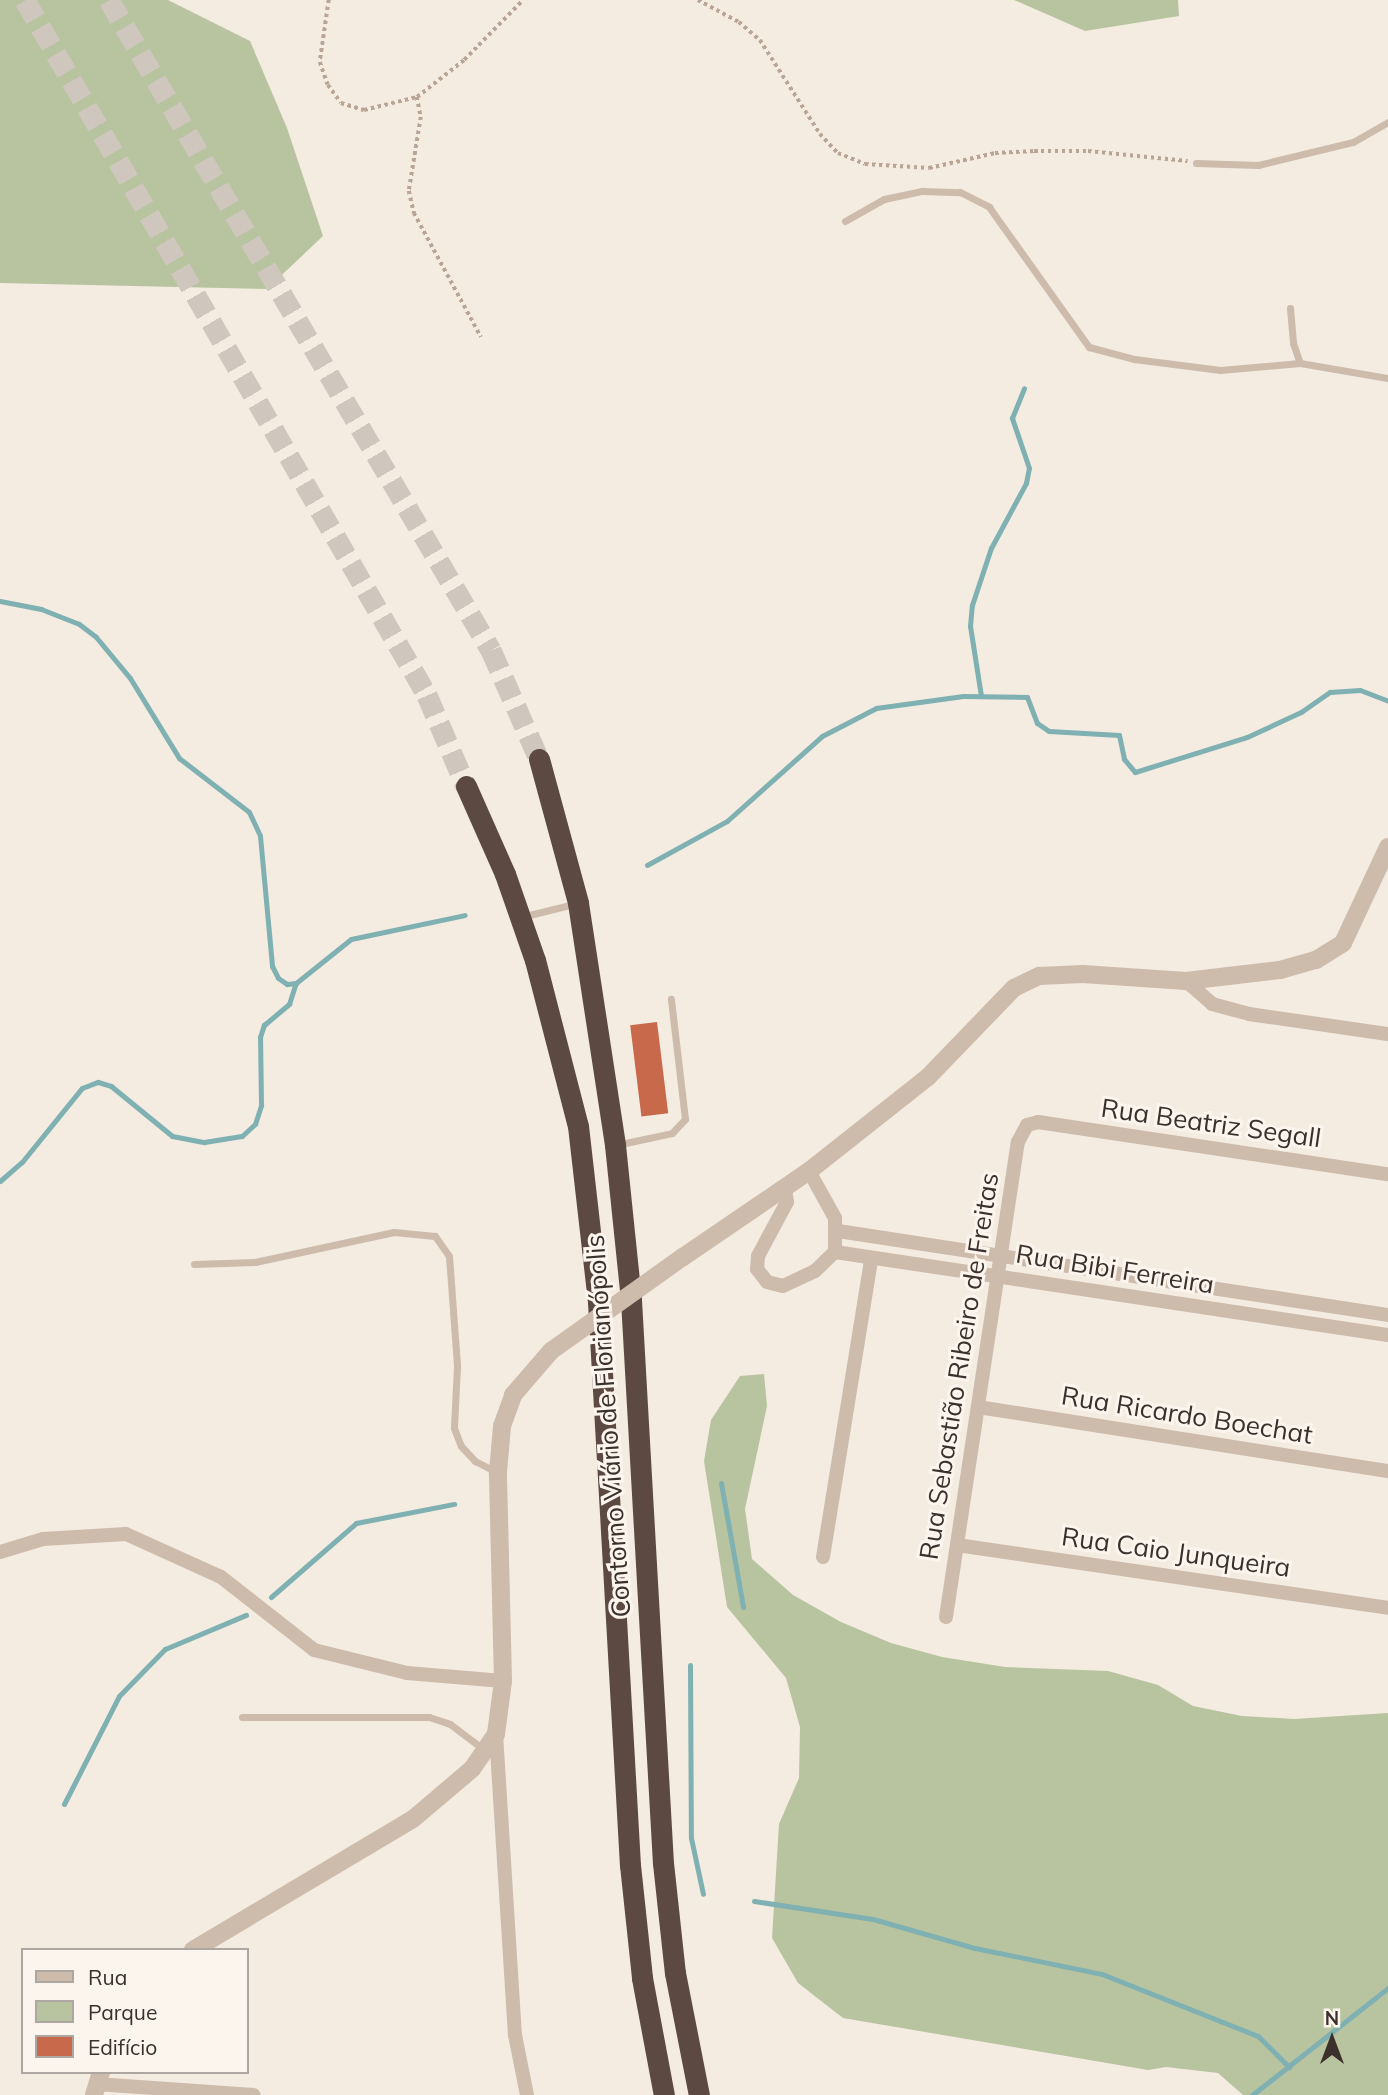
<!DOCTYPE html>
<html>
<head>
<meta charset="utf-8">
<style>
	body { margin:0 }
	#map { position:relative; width:1388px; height:2095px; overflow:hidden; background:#f4ebe1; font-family:Mulish,sans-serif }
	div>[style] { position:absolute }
	.green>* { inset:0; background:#b8c4a0 }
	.stream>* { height:5px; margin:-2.5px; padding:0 2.5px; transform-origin:2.5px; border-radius:2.5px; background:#7fb0b2 }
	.building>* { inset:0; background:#c8694b; transform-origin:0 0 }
	.motorway-tunnel>* { height:21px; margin-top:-10.5px; transform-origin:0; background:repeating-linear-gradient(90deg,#cfc6bd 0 21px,transparent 0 31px) }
	.path>* { height:3.5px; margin-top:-1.75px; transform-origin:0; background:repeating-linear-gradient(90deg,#b9a596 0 3.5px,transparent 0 7px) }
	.service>* { height:7px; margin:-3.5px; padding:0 3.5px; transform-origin:3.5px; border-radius:3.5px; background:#cdbbac }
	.minor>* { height:14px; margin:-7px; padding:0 7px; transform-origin:7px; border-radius:7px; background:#cdbbac }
	.tertiary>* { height:18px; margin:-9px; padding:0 9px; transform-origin:9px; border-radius:9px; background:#cdbbac }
	.motorway>* { height:21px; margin:-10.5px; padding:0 10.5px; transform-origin:10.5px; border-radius:10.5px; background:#5c4a42 }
	.tertiary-bridge>* { height:18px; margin:-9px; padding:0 9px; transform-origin:9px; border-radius:9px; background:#cdbbac }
	span { translate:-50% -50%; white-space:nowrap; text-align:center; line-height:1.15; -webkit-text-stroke:6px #fbf5ee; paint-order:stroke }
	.street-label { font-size:26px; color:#3b302b }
	.legend { position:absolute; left:21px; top:1948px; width:228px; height:126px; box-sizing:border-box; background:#fbf5ee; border:2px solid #aea6a0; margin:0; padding:9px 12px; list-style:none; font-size:21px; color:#3b302b }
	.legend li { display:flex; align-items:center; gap:14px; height:35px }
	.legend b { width:35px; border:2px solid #aea6a0 }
	.north { position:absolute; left:1297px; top:2004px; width:70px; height:70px; -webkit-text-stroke:5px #fbf5ee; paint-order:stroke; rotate:0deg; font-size:19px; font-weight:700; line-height:28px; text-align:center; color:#3b302b }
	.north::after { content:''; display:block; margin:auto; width:24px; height:32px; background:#3b302b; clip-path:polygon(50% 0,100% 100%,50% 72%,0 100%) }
</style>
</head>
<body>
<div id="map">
	<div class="green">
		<div style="clip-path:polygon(0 0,168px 0,250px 41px,287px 128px,323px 236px,267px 289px,0 283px)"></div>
		<div style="clip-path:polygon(1014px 0,1178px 0,1179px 16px,1085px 31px)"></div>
		<div style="clip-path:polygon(764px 1374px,767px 1406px,745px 1509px,752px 1559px,793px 1595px,841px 1622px,891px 1643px,942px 1657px,1005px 1667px,1108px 1671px,1158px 1685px,1193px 1706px,1242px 1716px,1294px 1719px,1388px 1713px,1388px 2095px,1243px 2095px,1218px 2073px,1166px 2067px,1148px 2070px,843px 2018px,798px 1983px,772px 1938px,779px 1824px,799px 1778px,800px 1727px,786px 1678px,727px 1607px,704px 1461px,711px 1420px,740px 1376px)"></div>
	</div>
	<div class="stream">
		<div style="left:0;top:601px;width:42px;rotate:11deg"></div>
		<div style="left:41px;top:609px;width:41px;rotate:21.5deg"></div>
		<div style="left:79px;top:624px;width:21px;rotate:37deg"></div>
		<div style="left:96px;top:637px;width:53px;rotate:50.3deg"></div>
		<div style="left:130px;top:678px;width:94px;rotate:58.5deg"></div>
		<div style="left:179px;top:758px;width:88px;rotate:37.6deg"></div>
		<div style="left:249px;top:812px;width:26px;rotate:65deg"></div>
		<div style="left:260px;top:836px;width:131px;rotate:84.7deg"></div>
		<div style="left:272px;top:966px;width:13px;rotate:63deg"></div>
		<div style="left:278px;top:978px;width:11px;rotate:34deg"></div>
		<div style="left:287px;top:984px;width:9px;rotate:-6deg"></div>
		<div style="left:981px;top:696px;width:71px;rotate:-98.9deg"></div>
		<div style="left:970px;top:626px;width:21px;rotate:-85deg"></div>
		<div style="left:972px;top:605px;width:60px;rotate:-71.6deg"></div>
		<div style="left:991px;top:548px;width:74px;rotate:-61.7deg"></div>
		<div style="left:1026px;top:483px;width:15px;rotate:-79deg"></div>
		<div style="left:1029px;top:468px;width:53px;rotate:-108.8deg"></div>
		<div style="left:1012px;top:418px;width:32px;rotate:-68deg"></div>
		<div style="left:647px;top:865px;width:91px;rotate:-28.8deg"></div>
		<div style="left:727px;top:821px;width:127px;rotate:-41.8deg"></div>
		<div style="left:822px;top:736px;width:61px;rotate:-27.4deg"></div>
		<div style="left:876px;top:708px;width:88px;rotate:-7.9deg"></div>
		<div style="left:963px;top:696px;width:64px;rotate:0.9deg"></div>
		<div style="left:1027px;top:697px;width:28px;rotate:69deg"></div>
		<div style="left:1037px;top:723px;width:14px;rotate:34deg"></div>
		<div style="left:1049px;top:731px;width:70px;rotate:3.3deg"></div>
		<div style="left:1119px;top:735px;width:25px;rotate:78deg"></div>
		<div style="left:1124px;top:759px;width:17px;rotate:50deg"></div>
		<div style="left:1135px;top:772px;width:117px;rotate:-17.4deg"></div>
		<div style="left:1247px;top:737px;width:60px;rotate:-24.8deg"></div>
		<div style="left:1301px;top:712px;width:35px;rotate:-35deg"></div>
		<div style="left:1330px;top:692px;width:30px;rotate:-4deg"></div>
		<div style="left:1360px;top:690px;width:30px;rotate:21deg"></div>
		<div style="left:0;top:1181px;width:29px;rotate:-41deg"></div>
		<div style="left:22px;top:1162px;width:95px;rotate:-51deg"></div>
		<div style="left:82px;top:1088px;width:17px;rotate:-21deg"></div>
		<div style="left:98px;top:1082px;width:14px;rotate:17deg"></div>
		<div style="left:111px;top:1086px;width:79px;rotate:39.3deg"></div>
		<div style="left:172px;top:1136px;width:33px;rotate:11deg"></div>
		<div style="left:204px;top:1142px;width:38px;rotate:-9deg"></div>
		<div style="left:242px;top:1136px;width:18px;rotate:-43deg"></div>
		<div style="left:255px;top:1124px;width:20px;rotate:-72deg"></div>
		<div style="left:261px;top:1105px;width:68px;rotate:-90.8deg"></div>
		<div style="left:260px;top:1037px;width:13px;rotate:-72deg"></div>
		<div style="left:264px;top:1025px;width:33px;rotate:-40deg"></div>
		<div style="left:289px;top:1004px;width:22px;rotate:-72deg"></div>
		<div style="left:296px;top:983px;width:70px;rotate:-38.7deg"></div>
		<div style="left:351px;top:939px;width:116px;rotate:-11.9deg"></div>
		<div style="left:721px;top:1483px;width:126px;rotate:79.9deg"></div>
		<div style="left:271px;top:1597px;width:113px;rotate:-41deg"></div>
		<div style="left:356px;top:1523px;width:100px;rotate:-11deg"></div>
		<div style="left:690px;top:1665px;width:173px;rotate:89.7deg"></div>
		<div style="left:691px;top:1838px;width:57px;rotate:77.9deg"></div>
		<div style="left:64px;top:1804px;width:121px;rotate:-63deg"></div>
		<div style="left:119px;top:1696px;width:66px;rotate:-45.6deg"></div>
		<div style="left:165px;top:1649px;width:88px;rotate:-22.8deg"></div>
		<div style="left:754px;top:1901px;width:120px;rotate:8.6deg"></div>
		<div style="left:873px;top:1919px;width:106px;rotate:15.9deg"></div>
		<div style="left:975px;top:1948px;width:130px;rotate:11.6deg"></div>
		<div style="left:1102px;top:1974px;width:168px;rotate:21.7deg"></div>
		<div style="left:1258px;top:2036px;width:44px;rotate:45deg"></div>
		<div style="left:1252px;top:2095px;width:173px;rotate:-38.2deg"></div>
	</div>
	<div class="building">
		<div style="left:657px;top:1022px;width:92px;height:27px;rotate:83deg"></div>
	</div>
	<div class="motorway-tunnel">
		<div style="left:25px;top:0;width:803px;rotate:59.95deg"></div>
		<div style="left:427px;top:695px;width:99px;rotate:66.8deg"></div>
		<div style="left:109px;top:0;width:754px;rotate:59.56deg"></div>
		<div style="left:491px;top:650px;width:119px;rotate:66.2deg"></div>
	</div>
	<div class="path">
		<div style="left:329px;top:0;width:63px;rotate:98.3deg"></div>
		<div style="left:320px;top:62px;width:24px;rotate:71deg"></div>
		<div style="left:328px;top:85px;width:22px;rotate:54deg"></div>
		<div style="left:341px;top:103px;width:24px;rotate:17deg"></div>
		<div style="left:364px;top:110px;width:55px;rotate:-13.8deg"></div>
		<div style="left:417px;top:97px;width:60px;rotate:-38.2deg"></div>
		<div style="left:464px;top:60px;width:84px;rotate:-45.5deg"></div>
		<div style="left:698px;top:0;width:47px;rotate:28.2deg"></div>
		<div style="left:739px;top:22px;width:28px;rotate:41deg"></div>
		<div style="left:760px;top:40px;width:112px;rotate:57.4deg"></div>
		<div style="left:820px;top:134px;width:26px;rotate:47deg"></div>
		<div style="left:838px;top:153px;width:29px;rotate:22deg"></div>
		<div style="left:865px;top:164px;width:64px;rotate:3.6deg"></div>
		<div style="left:929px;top:168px;width:68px;rotate:-12.8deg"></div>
		<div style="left:995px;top:153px;width:39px;rotate:-3deg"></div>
		<div style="left:1034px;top:151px;width:54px"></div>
		<div style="left:1088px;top:151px;width:100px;rotate:5.8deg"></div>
		<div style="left:417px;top:97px;width:20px;rotate:79deg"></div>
		<div style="left:421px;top:117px;width:75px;rotate:99.2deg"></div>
		<div style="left:409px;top:191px;width:23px;rotate:77deg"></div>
		<div style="left:414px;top:213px;width:141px;rotate:61.6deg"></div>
	</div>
	<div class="service">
		<div style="left:1196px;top:163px;width:62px;rotate:1.8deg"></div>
		<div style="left:1258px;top:165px;width:98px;rotate:-13.6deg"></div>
		<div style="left:1353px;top:142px;width:40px;rotate:-29.7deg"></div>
		<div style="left:845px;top:221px;width:45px;rotate:-29.4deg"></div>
		<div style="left:884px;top:199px;width:39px;rotate:-12deg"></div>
		<div style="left:922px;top:191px;width:38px;rotate:2deg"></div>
		<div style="left:960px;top:192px;width:33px;rotate:27deg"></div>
		<div style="left:989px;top:207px;width:172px;rotate:54.5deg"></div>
		<div style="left:1089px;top:347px;width:47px;rotate:14.9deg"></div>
		<div style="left:1134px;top:359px;width:87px;rotate:7.3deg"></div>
		<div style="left:1220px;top:370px;width:80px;rotate:-5deg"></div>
		<div style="left:1290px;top:308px;width:35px;rotate:85deg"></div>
		<div style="left:1293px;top:343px;width:21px;rotate:71deg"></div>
		<div style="left:1300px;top:363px;width:89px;rotate:9.7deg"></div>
		<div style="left:521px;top:917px;width:55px;rotate:-13.8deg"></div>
		<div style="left:616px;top:1145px;width:57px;rotate:-12.1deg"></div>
		<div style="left:672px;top:1133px;width:19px;rotate:-47deg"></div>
		<div style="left:685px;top:1119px;width:121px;rotate:-96.7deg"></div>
		<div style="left:194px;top:1264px;width:61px;rotate:-1.9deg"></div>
		<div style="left:255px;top:1262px;width:142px;rotate:-12.2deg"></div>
		<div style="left:394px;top:1232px;width:41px;rotate:5.6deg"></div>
		<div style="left:435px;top:1236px;width:24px;rotate:55deg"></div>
		<div style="left:449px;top:1256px;width:110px;rotate:85.8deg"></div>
		<div style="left:457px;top:1366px;width:62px;rotate:92.8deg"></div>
		<div style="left:454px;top:1428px;width:19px;rotate:69deg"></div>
		<div style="left:461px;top:1446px;width:21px;rotate:47deg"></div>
		<div style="left:475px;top:1461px;width:25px;rotate:27deg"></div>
		<div style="left:242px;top:1717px;width:187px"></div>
		<div style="left:429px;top:1717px;width:22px;rotate:18deg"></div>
		<div style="left:450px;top:1724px;width:41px;rotate:37.1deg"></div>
	</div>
	<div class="minor">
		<div style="left:1186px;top:981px;width:35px;rotate:41deg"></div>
		<div style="left:1212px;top:1004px;width:38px;rotate:15deg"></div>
		<div style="left:1249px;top:1014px;width:140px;rotate:8.2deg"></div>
		<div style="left:785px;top:1188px;width:14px;rotate:82deg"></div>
		<div style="left:787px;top:1202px;width:61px;rotate:118.2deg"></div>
		<div style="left:758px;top:1256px;width:13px;rotate:94deg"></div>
		<div style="left:757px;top:1269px;width:16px;rotate:52deg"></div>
		<div style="left:767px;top:1282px;width:16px;rotate:14deg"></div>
		<div style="left:783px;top:1286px;width:35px;rotate:-25deg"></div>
		<div style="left:815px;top:1271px;width:28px;rotate:-44deg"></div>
		<div style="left:835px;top:1252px;width:34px;rotate:-90deg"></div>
		<div style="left:835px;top:1218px;width:54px;rotate:-119deg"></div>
		<div style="left:838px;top:1231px;width:556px;rotate:8.68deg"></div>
		<div style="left:835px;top:1252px;width:559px;rotate:8.54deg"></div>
		<div style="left:978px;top:1407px;width:415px;rotate:8.9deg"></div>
		<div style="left:957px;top:1545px;width:436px;rotate:8.3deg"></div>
		<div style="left:0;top:1552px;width:45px;rotate:-16.8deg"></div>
		<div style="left:43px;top:1539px;width:83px;rotate:-3.4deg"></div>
		<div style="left:126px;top:1534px;width:104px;rotate:24.4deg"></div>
		<div style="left:221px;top:1577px;width:118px;rotate:38.1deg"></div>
		<div style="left:314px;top:1650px;width:96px;rotate:13.9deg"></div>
		<div style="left:407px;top:1673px;width:96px;rotate:4.8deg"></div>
		<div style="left:823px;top:1557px;width:302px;rotate:-80.8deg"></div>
		<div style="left:946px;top:1617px;width:480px;rotate:-81.4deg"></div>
		<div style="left:1018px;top:1142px;width:19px;rotate:-62deg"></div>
		<div style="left:1027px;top:1125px;width:11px;rotate:-15deg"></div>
		<div style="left:1038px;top:1122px;width:354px;rotate:8.5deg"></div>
		<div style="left:496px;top:1734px;width:302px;rotate:86.4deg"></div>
		<div style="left:515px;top:2035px;width:61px;rotate:78.7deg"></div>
		<div style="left:96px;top:2084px;width:158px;rotate:4deg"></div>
	</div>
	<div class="tertiary">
		<div style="left:683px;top:1257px;width:153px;rotate:-34.3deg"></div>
		<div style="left:809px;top:1171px;width:152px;rotate:-38.3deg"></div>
		<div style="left:928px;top:1077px;width:124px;rotate:-46deg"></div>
		<div style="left:1014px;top:988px;width:28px;rotate:-26deg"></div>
		<div style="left:1039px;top:976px;width:44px;rotate:-2.6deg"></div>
		<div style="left:1083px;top:974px;width:103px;rotate:3.9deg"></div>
		<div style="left:1186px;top:981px;width:95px;rotate:-6.7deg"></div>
		<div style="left:1280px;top:970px;width:37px;rotate:-16deg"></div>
		<div style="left:1316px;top:960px;width:32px;rotate:-32deg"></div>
		<div style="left:1343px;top:943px;width:106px;rotate:-64.9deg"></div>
		<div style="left:193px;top:1950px;width:256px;rotate:-30.8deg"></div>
		<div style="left:413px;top:1819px;width:77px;rotate:-40.3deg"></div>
		<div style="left:472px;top:1769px;width:42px;rotate:-55.6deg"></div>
		<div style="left:496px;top:1734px;width:53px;rotate:-82.5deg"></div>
		<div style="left:503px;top:1681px;width:209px;rotate:-91.4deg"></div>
		<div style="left:498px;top:1472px;width:46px;rotate:-85deg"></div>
		<div style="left:502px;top:1426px;width:33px;rotate:-70deg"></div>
		<div style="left:513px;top:1395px;width:58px;rotate:-49.2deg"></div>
		<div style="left:94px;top:2095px;width:24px;rotate:-73deg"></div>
	</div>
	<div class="motorway">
		<div style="left:539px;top:759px;width:149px;rotate:74.8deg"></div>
		<div style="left:578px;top:903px;width:245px;rotate:81.3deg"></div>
		<div style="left:615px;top:1145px;width:156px;rotate:84.1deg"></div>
		<div style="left:631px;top:1300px;width:564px;rotate:86.75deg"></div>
		<div style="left:663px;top:1863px;width:111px;rotate:83.8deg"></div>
		<div style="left:675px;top:1973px;width:124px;rotate:78.9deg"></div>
		<div style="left:466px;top:786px;width:96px;rotate:66.1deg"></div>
		<div style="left:505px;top:874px;width:91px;rotate:70.8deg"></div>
		<div style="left:535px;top:960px;width:171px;rotate:75.5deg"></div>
		<div style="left:578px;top:1126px;width:177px;rotate:83.5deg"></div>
		<div style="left:598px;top:1302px;width:564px;rotate:86.75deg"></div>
		<div style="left:630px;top:1865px;width:114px;rotate:83.9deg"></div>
		<div style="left:642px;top:1978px;width:119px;rotate:79.4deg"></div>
	</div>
	<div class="tertiary-bridge">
		<div style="left:551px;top:1351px;width:162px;rotate:-35.5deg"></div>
	</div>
	<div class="street-label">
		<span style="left:1211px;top:1123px;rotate:8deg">Rua Beatriz Segall</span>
		<span style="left:1115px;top:1269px;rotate:9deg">Rua Bibi Ferreira</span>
		<span style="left:959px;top:1366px;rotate:-81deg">Rua Sebastião Ribeiro de Freitas</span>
		<span style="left:1187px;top:1415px;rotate:9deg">Rua Ricardo Boechat</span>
		<span style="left:608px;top:1426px;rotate:-94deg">Contorno Viário de Florianópolis</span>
		<span style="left:1176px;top:1552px;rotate:8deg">Rua Caio Junqueira</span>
	</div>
	<ul class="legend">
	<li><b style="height:9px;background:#cdbbac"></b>Rua</li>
	<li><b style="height:19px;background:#b8c4a0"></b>Parque</li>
	<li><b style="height:19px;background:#c8694b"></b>Edifício</li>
	</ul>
	<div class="north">N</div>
</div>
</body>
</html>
